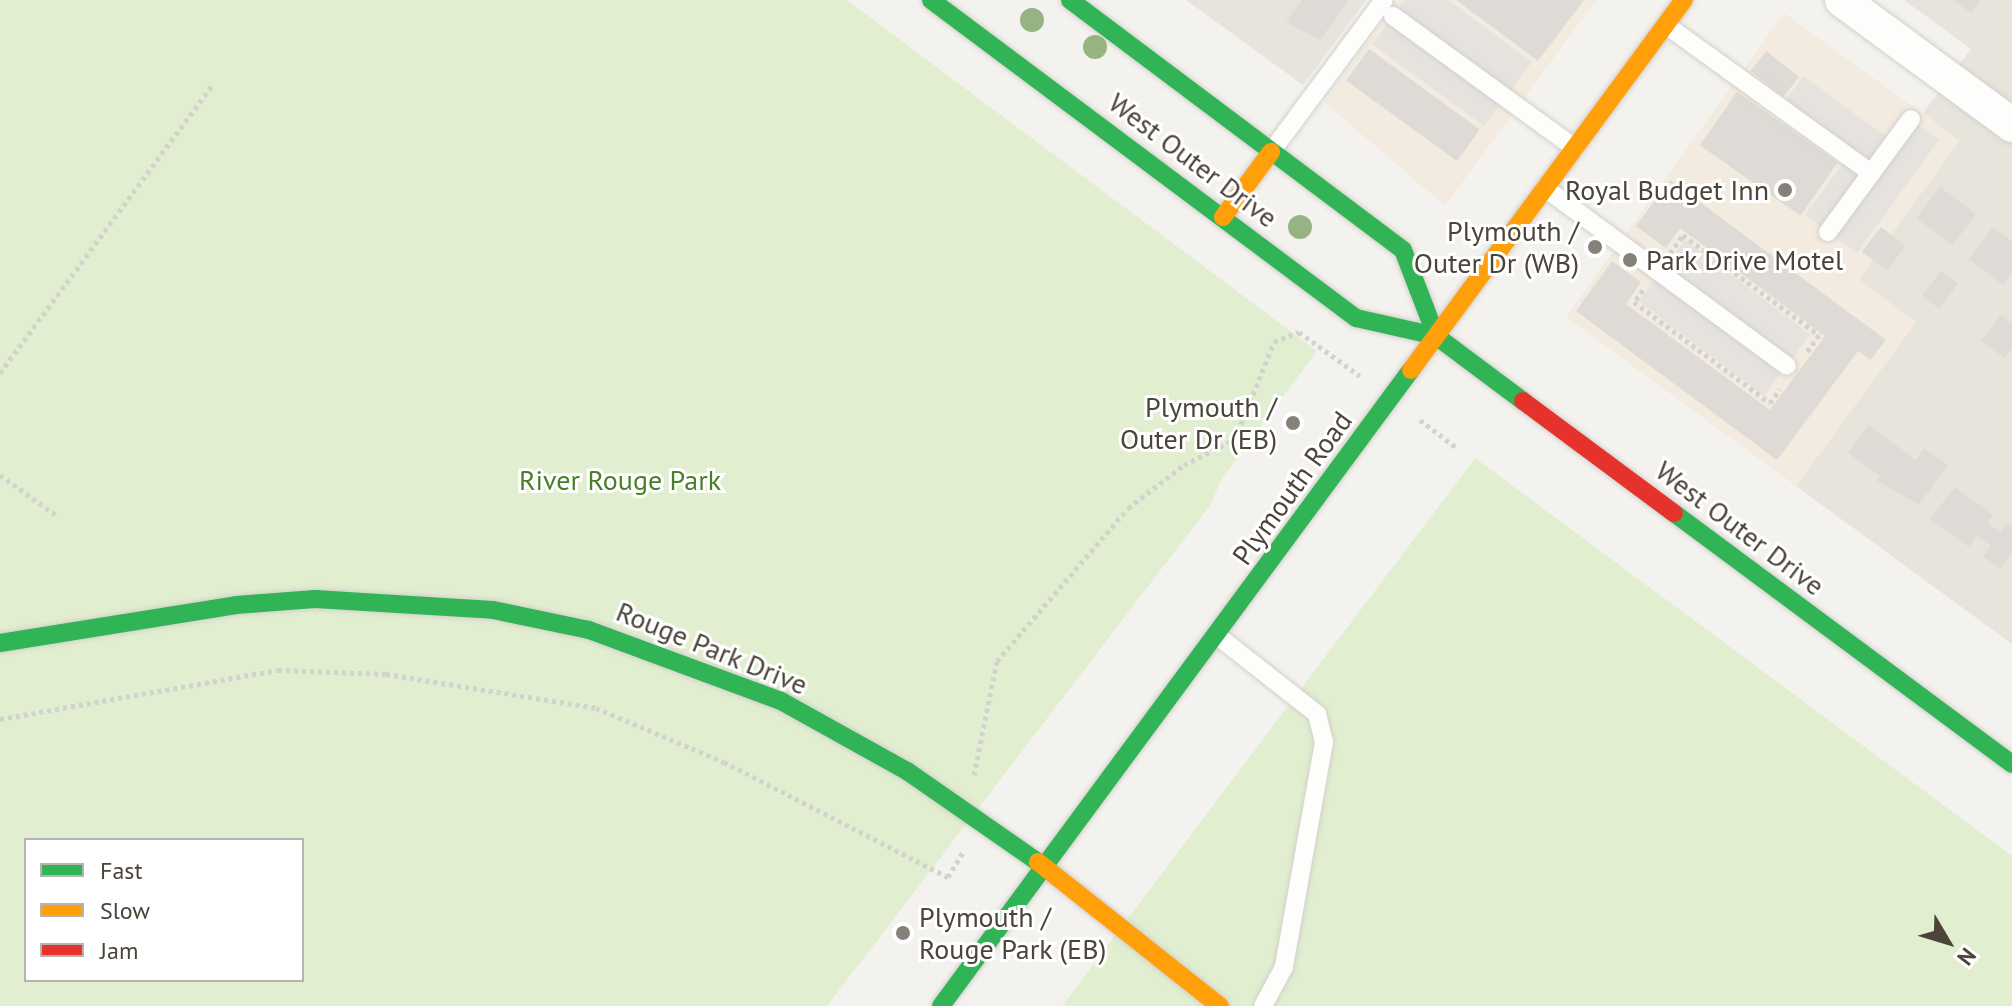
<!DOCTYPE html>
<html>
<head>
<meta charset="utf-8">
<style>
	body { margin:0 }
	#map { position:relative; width:2012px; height:1006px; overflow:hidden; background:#f4f2ee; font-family:"PT Sans",sans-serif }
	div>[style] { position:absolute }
	.residential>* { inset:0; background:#e7e4dc }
	.commercial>* { inset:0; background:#f3ebdf }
	.green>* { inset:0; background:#e1eecf }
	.parking>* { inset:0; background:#e6e3df; transform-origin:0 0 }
	.building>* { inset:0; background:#dedbd6; transform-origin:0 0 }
	.path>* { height:5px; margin-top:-2.5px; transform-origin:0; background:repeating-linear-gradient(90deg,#d3d2cc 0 4px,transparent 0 8px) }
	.roads { filter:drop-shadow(0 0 2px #d2d0cb) drop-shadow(0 0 2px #d2d0cb) }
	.lane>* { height:18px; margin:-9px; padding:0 9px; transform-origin:9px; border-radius:9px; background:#fdfdfc }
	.street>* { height:34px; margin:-17px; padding:0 17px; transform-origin:17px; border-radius:17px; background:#fdfdfc }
	.fast>* { height:18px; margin:-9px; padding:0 9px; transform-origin:9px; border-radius:9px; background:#30b455 }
	.slow>* { height:18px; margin:-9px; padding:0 9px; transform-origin:9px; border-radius:9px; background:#ff9f0a }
	.jam>* { height:18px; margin:-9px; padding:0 9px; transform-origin:9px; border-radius:9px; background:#e5322d }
	.trees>* { width:24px; height:24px; margin:-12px; border-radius:50%; background:#96b382 }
	.dots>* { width:22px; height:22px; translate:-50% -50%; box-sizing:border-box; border:4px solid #fff; border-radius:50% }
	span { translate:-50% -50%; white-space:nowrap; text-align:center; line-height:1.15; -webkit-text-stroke:6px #fff; paint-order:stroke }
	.street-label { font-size:28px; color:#4b4439 }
	.poi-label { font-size:28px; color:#4b4439 }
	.right { translate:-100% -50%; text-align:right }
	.left { translate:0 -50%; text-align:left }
	.park-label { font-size:28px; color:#4a7f2a }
	.legend { position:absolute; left:24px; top:838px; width:280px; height:144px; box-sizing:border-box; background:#fff; border:2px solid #b7b4b0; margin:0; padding:10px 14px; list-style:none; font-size:24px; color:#4b4439 }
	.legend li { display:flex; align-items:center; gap:16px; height:40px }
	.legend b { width:40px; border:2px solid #b7b4b0 }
	.north { position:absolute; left:1908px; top:902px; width:80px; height:80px; -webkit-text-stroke:6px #fff; paint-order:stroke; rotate:128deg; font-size:22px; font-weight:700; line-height:32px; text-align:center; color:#4b4439 }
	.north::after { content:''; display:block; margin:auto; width:28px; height:36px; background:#4b4439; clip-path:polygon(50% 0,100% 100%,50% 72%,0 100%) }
</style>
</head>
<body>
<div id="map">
	<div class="residential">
		<div style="clip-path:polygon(1186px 0,1366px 0,1303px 85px)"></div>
		<div style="clip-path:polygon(1904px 0,2012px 0,2012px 644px,1796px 486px,1916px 322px,1858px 280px,1959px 141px,1923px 113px,1971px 49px)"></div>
	</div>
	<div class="commercial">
		<div style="clip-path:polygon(1399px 0,1596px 0,1445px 206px,1324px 102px)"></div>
		<div style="clip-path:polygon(1784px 13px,1960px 141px,1858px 279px,1916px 322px,1796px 486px,1566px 317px)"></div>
	</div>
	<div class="green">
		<div style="clip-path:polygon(evenodd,0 0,847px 0,1317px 351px,1222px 478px,1211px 504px,827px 1006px,0 1006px,0 0,26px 840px,302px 840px,302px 980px,26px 980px,26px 840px)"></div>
		<div style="clip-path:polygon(1475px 458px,2012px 856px,2012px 1006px,1062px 1006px)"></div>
	</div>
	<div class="parking">
		<div style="clip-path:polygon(1405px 0,1448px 0,1532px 62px,1484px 126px,1372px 44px)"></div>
		<div style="clip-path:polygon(1803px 76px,1894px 142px,1911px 119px,1939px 140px,1857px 253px,1805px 215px,1848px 156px,1781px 107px)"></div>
		<div style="left:1685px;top:240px;width:157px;height:77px;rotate:37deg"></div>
	</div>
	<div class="building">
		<div style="clip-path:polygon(1302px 0,1349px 0,1320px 40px,1286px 22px)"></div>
		<div style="clip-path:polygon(1456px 0,1584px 0,1538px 61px)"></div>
		<div style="clip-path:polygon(1953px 0,1981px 0,1971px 13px)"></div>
		<div style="left:1369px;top:49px;width:137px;height:39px;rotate:36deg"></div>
		<div style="left:1766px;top:51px;width:42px;height:25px;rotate:38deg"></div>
		<div style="left:1737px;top:92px;width:123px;height:65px;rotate:35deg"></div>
		<div style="clip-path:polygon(1670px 180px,1886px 340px,1870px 360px,1858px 351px,1777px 460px,1576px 311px,1612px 261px,1641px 282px,1626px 304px,1770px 410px,1825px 336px,1680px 228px,1666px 248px,1636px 226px)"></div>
		<div style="left:1940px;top:187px;width:45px;height:39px;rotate:37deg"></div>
		<div style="left:1881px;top:227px;width:31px;height:31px;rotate:38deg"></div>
		<div style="clip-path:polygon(1993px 227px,2012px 241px,2012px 272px,2003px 285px,1969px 259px)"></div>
		<div style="left:1941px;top:271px;width:21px;height:31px;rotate:37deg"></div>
		<div style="clip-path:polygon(2001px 315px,2012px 323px,2012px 348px,2005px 358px,1981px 341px)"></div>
		<div style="clip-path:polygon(1868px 425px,1916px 460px,1924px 448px,1948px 465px,1919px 505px,1877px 481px,1880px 476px,1848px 453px)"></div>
		<div style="clip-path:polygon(1955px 487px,1993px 515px,1988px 523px,2000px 532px,2007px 523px,2012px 526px,2012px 552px,2000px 569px,1983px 556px,1991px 546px,1977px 536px,1969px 547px,1930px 519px)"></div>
	</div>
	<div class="path">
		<div style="left:1670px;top:253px;width:22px;rotate:-54deg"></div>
		<div style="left:1683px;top:235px;width:169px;rotate:36.3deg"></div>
		<div style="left:1819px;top:335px;width:24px;rotate:125deg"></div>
		<div style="left:1643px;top:290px;width:15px;rotate:127deg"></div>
		<div style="left:1634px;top:302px;width:169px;rotate:36.6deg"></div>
		<div style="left:1770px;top:403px;width:17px;rotate:-54deg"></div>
		<div style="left:0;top:373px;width:359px;rotate:-53.6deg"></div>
		<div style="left:1420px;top:420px;width:48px;rotate:37.3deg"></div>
		<div style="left:0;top:475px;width:70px;rotate:35.7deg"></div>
		<div style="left:0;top:719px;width:282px;rotate:-10deg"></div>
		<div style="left:278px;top:670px;width:108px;rotate:2.1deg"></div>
		<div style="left:386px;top:674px;width:213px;rotate:9.2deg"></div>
		<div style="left:596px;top:708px;width:139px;rotate:22.9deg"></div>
		<div style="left:724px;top:762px;width:252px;rotate:27.2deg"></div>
		<div style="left:948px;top:877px;width:29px;rotate:-59deg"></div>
		<div style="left:974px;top:775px;width:116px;rotate:-78.6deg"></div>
		<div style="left:997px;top:661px;width:201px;rotate:-49.4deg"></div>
		<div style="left:1128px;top:508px;width:71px;rotate:-37.5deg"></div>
		<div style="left:1184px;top:465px;width:57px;rotate:-27deg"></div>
		<div style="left:1235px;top:439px;width:105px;rotate:-68.1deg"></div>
		<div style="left:1274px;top:342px;width:27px;rotate:-22deg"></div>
		<div style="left:1299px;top:332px;width:75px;rotate:35.8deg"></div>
	</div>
	<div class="roads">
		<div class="lane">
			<div style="left:1393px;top:16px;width:225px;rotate:36deg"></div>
			<div style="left:1666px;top:25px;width:253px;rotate:35.8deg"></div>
			<div style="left:1271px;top:152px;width:189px;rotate:-53.4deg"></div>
			<div style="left:1545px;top:188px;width:300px;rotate:36.3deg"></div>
			<div style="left:1828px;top:232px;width:140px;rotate:-53.7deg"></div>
			<div style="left:1219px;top:637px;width:125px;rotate:38.2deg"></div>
			<div style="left:1317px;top:714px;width:29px;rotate:76deg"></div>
			<div style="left:1324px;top:742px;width:229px;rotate:100.1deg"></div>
			<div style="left:1284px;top:967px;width:44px;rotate:118.3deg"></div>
		</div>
		<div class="street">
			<div style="left:1842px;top:0;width:211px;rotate:36.3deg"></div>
		</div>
		<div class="fast">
			<div style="left:931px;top:0;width:531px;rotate:36.81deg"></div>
			<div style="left:1356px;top:318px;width:82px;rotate:12.7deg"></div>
			<div style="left:1436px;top:336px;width:109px;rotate:36.8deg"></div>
			<div style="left:1070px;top:0;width:416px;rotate:36.9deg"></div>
			<div style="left:1403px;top:250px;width:92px;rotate:69deg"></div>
			<div style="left:1674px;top:513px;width:421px;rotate:36.6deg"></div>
			<div style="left:0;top:643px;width:239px;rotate:-9.1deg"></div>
			<div style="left:236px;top:605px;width:79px;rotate:-4.3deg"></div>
			<div style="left:315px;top:599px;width:178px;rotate:3.5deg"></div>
			<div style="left:493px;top:610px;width:98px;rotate:11.8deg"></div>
			<div style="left:589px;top:630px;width:205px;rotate:20.3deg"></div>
			<div style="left:781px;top:701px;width:144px;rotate:29.1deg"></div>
			<div style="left:907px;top:771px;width:160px;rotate:34.8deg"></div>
			<div style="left:941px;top:1006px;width:791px;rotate:-53.54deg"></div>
		</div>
		<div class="slow">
			<div style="left:1223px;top:217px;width:81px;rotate:-53.6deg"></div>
			<div style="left:1411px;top:370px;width:460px;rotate:-53.6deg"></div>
			<div style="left:1038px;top:862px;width:232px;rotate:38.4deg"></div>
		</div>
		<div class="jam">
			<div style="left:1523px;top:401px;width:188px;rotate:36.6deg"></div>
		</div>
	</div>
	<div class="trees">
		<div style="left:1032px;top:20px"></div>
		<div style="left:1095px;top:47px"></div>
		<div style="left:1300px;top:227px"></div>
	</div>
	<div class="dots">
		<div style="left:1785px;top:190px;background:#868178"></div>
		<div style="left:1595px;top:247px;background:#868178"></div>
		<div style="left:1630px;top:260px;background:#868178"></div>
		<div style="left:1293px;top:423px;background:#868178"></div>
		<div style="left:903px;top:933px;background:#868178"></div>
	</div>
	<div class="street-label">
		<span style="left:1193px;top:160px;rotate:37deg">West Outer Drive</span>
		<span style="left:1292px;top:488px;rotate:-54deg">Plymouth Road</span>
		<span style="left:1740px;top:528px;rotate:37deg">West Outer Drive</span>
		<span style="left:712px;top:648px;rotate:22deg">Rouge Park Drive</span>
	</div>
	<div class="poi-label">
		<span class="right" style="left:1769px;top:190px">Royal Budget Inn</span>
		<span class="right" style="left:1579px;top:247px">Plymouth /<br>Outer Dr (WB)</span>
		<span class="left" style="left:1646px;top:260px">Park Drive Motel</span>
		<span class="right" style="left:1277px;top:423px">Plymouth /<br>Outer Dr (EB)</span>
		<span class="left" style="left:919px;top:933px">Plymouth /<br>Rouge Park (EB)</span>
	</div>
	<div class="park-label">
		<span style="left:620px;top:480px">River Rouge Park</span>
	</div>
	<ul class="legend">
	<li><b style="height:10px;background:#30b455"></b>Fast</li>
	<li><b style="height:10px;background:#ff9f0a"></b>Slow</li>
	<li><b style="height:10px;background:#e5322d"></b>Jam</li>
	</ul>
	<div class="north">N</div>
</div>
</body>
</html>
